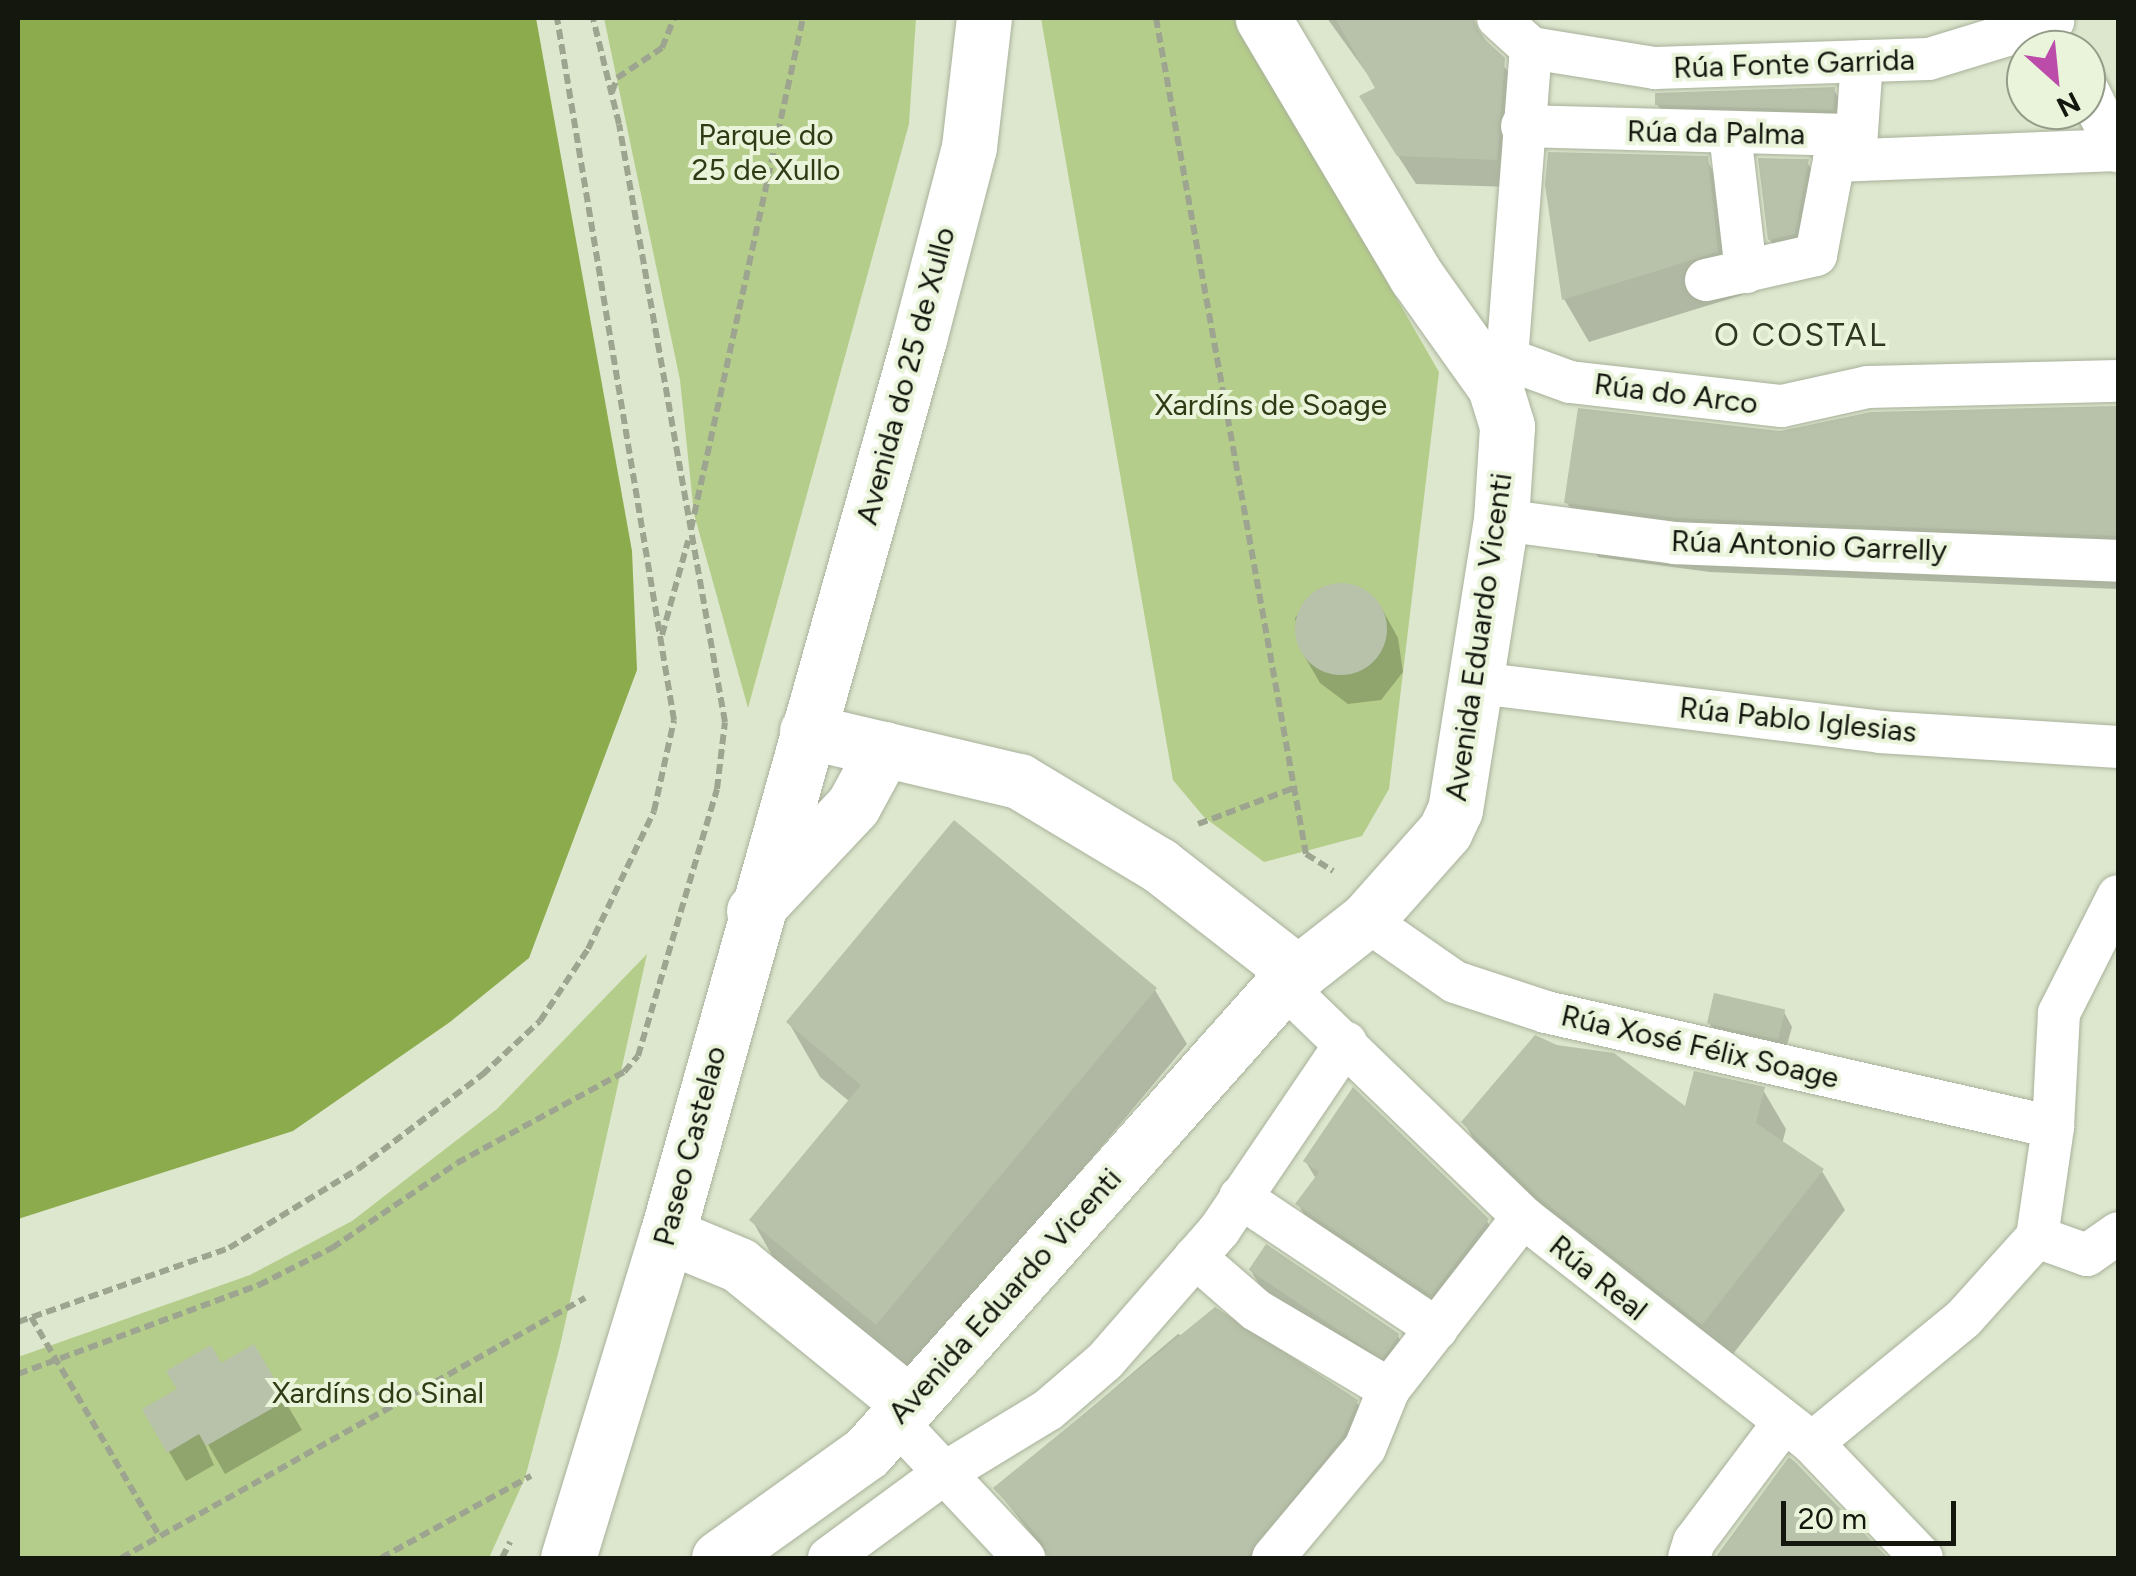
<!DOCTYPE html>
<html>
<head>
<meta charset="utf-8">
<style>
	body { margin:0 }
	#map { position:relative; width:2136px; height:1576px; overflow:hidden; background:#dde7ce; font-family:Figtree,sans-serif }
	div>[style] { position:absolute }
	.green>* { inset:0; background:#b5cd8a }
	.water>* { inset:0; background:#8cab4d }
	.shadow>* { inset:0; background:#0003 }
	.building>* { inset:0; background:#b8c1a9; transform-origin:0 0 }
	.round { border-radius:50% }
	.path>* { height:6px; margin-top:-3px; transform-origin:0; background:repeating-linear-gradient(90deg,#9da591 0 10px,transparent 0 15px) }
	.roads { filter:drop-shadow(0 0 2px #a8b19a) drop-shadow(0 0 2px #a8b19a) }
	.pedestrian>* { height:42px; margin:-21px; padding:0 21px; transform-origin:21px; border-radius:21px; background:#fff }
	.minor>* { height:55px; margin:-27.5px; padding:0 27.5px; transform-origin:27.5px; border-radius:27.5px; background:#fff }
	.primary>* { height:55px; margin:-27.5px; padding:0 27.5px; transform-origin:27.5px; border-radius:27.5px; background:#fff }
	span { translate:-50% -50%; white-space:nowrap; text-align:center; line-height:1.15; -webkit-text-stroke:8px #eaf4db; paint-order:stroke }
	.street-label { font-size:30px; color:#14170e }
	.park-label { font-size:30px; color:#2f3b14 }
	.neighbourhood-label { font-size:32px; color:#303723; letter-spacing:2.5px }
	.frame { position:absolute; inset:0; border:20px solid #14170e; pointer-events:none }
	.north { position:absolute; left:2006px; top:30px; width:100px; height:100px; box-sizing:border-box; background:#eaf4db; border:2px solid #949c89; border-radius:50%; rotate:153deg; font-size:28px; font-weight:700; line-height:40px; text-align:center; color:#14170e }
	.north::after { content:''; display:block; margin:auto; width:35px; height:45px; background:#bc4ca9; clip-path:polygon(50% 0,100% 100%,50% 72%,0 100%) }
	.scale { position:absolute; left:1781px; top:1501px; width:175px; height:45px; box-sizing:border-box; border:5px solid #14170e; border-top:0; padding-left:12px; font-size:30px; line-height:35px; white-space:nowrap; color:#14170e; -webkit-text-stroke:8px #eaf4db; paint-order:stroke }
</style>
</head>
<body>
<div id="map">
	<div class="green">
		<div style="clip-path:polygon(604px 18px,916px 18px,909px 124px,748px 708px,694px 514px,680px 380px)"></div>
		<div style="clip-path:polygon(1041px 18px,1235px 18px,1439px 372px,1389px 789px,1362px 836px,1264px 862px,1204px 817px,1173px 780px)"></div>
		<div style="clip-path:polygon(647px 954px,560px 1346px,525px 1478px,489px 1558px,18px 1558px,18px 1357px,250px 1275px,352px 1221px,497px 1109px)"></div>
	</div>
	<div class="water">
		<div style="clip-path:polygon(18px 18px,536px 18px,632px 551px,637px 670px,529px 958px,450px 1022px,293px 1131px,18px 1219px)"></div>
	</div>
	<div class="shadow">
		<div style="clip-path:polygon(1327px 18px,1472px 21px,1520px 89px,1513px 187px,1416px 184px,1378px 125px,1378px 89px)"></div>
		<div style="clip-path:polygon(1834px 90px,1851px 119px,1674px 134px,1657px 104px)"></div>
		<div style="clip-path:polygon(1706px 159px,1731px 202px,1742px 295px,1589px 342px,1564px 299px)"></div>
		<div style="clip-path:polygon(1761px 160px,1807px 162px,1824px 191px,1787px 269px,1770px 240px)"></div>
		<div style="clip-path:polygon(2118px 408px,2118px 589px,1710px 572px,1598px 557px,1567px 503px,1780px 433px,1871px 414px)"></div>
		<div style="clip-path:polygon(1351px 586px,1381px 607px,1398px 638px,1403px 672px,1381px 700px,1348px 704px,1320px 683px,1302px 652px,1295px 618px,1317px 590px)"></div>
		<div style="clip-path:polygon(1155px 990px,1187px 1044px,908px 1378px,783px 1275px,752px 1220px,850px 1102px,820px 1077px,789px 1023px)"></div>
		<div style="clip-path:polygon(1784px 1012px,1792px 1027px,1785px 1052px,1717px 1037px,1709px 1022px)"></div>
		<div style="clip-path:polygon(1763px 1090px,1786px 1129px,1782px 1144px,1822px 1171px,1845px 1210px,1726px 1363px,1486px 1162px,1464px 1122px,1687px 1111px)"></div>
		<div style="clip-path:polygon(1306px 1162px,1487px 1221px,1503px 1248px,1447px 1320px,1313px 1230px,1298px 1204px,1316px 1179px)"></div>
		<div style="clip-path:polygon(1250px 1269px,1398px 1336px,1415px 1366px,1400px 1384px,1267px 1298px)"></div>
		<div style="clip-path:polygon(1178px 1334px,1356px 1401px,1373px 1430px,1280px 1558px,1050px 1558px,996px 1489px)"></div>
		<div style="clip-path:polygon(253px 1347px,302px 1430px,225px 1474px,195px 1422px,214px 1465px,186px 1481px,145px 1410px)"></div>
		<div style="clip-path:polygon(1790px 1461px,1886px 1558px,1718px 1558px)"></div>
	</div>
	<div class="building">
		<div style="clip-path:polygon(1335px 18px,1474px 19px,1481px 36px,1505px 58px,1497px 160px,1397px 156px,1359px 96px,1375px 88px)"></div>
		<div style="clip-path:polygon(1835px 87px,1833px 110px,1655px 105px,1655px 93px)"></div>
		<div style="clip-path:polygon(1548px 152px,1708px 156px,1718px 252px,1562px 300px,1545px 185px)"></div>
		<div style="clip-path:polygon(1758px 158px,1809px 159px,1795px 234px,1768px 240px)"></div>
		<div style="clip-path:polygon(2118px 406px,2118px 536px,1677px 518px,1564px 503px,1578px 408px,1780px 431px,1871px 412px)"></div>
		<div class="round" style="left:1295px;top:583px;width:92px;height:92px"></div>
		<div style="clip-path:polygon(954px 820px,1157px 988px,876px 1325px,749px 1220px,861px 1085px,786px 1022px)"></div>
		<div style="left:1714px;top:993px;width:73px;height:31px;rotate:13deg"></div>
		<div style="clip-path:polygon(1535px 1035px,1557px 1045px,1614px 1053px,1685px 1106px,1694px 1071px,1765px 1087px,1756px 1123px,1824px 1169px,1702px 1325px,1539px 1198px,1461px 1122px)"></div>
		<div style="clip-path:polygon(1353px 1087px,1489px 1219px,1431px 1295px,1295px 1204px,1319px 1172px,1303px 1161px)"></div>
		<div style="left:1266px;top:1244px;width:161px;height:31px;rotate:34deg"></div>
		<div style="clip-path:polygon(1215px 1307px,1358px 1400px,1343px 1435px,1247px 1558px,1048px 1558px,1042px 1541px,993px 1488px)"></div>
		<div style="clip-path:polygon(254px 1344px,287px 1400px,206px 1446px,199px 1434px,167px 1453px,142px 1409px,177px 1389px,166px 1371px,211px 1345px,221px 1363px)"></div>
		<div style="clip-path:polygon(1789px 1457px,1795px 1462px,1888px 1558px,1715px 1558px)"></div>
	</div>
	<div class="path">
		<div style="left:1156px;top:18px;width:849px;rotate:79.83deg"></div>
		<div style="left:1306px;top:854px;width:32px;rotate:32deg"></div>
		<div style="left:612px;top:92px;width:15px;rotate:-70deg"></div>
		<div style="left:617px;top:78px;width:54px;rotate:-33.7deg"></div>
		<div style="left:662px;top:48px;width:32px;rotate:-68deg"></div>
		<div style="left:691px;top:529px;width:523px;rotate:-77.64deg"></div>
		<div style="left:662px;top:635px;width:98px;rotate:-74.5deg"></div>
		<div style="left:1198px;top:824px;width:103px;rotate:-20.6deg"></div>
		<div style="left:31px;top:1317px;width:255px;rotate:59.6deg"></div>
		<div style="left:18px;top:1322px;width:224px;rotate:-19.3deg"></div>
		<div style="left:229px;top:1248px;width:151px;rotate:-31.5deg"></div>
		<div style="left:358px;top:1169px;width:156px;rotate:-37.2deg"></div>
		<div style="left:482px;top:1075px;width:79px;rotate:-43deg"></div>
		<div style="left:540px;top:1021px;width:87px;rotate:-56.3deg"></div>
		<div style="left:588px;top:949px;width:153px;rotate:-64.4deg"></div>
		<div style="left:654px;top:811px;width:93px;rotate:-77.6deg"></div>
		<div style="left:674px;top:720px;width:712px;rotate:-99.46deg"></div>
		<div style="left:18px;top:1374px;width:257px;rotate:-20.3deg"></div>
		<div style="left:259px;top:1285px;width:82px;rotate:-26.9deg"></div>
		<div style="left:332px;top:1248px;width:151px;rotate:-34.2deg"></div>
		<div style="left:457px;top:1163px;width:190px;rotate:-28.6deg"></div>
		<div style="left:624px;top:1072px;width:21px;rotate:-49deg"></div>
		<div style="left:638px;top:1056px;width:278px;rotate:-73.5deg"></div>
		<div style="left:717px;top:789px;width:67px;rotate:-83.2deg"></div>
		<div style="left:725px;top:722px;width:607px;rotate:-100.05deg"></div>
		<div style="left:619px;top:124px;width:109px;rotate:-103.8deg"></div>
		<div style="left:121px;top:1558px;width:532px;rotate:-29.26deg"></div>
		<div style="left:381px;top:1558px;width:171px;rotate:-28.7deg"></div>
		<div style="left:502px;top:1558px;width:18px;rotate:-63deg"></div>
	</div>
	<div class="roads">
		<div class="pedestrian">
			<div style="left:1498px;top:18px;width:45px;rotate:42.3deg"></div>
			<div style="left:1531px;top:48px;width:126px;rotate:9.2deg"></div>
			<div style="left:1655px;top:68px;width:274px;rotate:-1.9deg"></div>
			<div style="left:1929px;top:59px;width:130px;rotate:-17deg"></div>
			<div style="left:2086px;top:87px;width:72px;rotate:63.4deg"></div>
			<div style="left:1522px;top:126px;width:317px;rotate:1.6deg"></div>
			<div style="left:1839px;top:135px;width:26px;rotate:101deg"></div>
			<div style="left:1834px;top:161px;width:284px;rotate:-2.2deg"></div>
			<div style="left:1730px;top:133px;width:140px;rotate:83.4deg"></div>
			<div style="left:1855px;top:160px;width:99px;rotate:-86deg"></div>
			<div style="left:1706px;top:280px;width:113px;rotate:-12.8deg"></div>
			<div style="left:1816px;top:255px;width:96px;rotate:-79.2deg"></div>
			<div style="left:1475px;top:355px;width:32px;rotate:7deg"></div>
			<div style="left:1507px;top:359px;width:67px;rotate:20.1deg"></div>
			<div style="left:1570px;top:382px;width:213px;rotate:6.5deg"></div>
			<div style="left:1782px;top:406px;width:88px;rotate:-12.5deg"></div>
			<div style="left:1868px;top:387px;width:250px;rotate:-1.4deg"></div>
			<div style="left:1507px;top:359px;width:312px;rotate:-85.6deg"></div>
			<div style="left:1501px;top:520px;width:176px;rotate:7.5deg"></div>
			<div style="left:1675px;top:543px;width:443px;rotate:2.3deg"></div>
			<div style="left:1478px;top:683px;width:406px;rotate:6.9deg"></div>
			<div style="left:1881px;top:732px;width:237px;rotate:3.6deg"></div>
			<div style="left:1366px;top:920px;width:108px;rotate:34.9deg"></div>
			<div style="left:1455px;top:982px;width:96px;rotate:18.2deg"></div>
			<div style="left:1546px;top:1012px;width:520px;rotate:12.78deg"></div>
			<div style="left:1283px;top:985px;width:334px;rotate:44deg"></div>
			<div style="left:1523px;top:1217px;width:367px;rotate:38deg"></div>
			<div style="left:1812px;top:1443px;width:159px;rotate:46.3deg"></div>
			<div style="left:1240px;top:1197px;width:237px;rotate:33.8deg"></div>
			<div style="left:2037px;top:1237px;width:53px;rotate:19.8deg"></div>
			<div style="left:2087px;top:1255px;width:38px;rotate:-35deg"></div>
			<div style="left:1195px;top:1257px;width:81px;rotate:41deg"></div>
			<div style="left:1256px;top:1310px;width:155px;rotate:30.7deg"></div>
			<div style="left:895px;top:1420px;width:189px;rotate:46.9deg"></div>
			<div style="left:1812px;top:1443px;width:197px;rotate:-39.4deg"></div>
			<div style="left:1964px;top:1318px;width:109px;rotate:-48deg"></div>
			<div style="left:2037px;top:1237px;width:111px;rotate:-81.7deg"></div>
			<div style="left:2053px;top:1127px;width:114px;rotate:-87deg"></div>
			<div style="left:2059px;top:1013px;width:131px;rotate:-63.2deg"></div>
			<div style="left:829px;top:1558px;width:145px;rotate:-36.3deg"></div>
			<div style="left:946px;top:1472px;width:119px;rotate:-31.3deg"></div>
			<div style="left:1048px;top:1410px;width:75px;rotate:-40.7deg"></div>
			<div style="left:1105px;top:1361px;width:175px;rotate:-48.9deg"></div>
			<div style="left:1220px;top:1229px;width:225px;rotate:-55.9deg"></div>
			<div style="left:1273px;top:1558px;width:143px;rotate:-50.1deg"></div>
			<div style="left:1365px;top:1448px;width:64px;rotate:-67.9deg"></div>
			<div style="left:1389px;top:1389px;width:218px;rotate:-52.1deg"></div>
			<div style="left:1689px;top:1558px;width:17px;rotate:-73deg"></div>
			<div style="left:1694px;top:1542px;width:146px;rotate:-53.1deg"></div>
		</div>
		<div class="minor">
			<div style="left:807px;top:731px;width:218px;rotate:13.3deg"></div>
			<div style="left:1019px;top:781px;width:163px;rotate:31deg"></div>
			<div style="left:1159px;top:865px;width:177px;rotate:37.9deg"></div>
			<div style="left:754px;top:911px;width:144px;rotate:-46.7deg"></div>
			<div style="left:853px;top:806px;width:65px;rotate:-61.5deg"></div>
			<div style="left:667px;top:1235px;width:78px;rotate:22.6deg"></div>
			<div style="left:739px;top:1265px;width:219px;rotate:39.1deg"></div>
			<div style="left:719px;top:1558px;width:182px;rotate:-35.6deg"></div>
			<div style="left:867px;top:1452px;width:625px;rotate:-48.31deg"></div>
			<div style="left:1283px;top:985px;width:105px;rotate:-38.1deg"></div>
			<div style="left:1366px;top:920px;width:119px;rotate:-48.4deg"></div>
			<div style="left:1445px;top:831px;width:23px;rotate:-65deg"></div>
			<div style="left:1455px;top:810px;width:294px;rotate:-81deg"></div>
			<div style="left:1501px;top:520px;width:94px;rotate:-86.3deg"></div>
			<div style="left:1507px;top:426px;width:41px;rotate:-107.1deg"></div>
			<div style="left:1495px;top:387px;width:136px;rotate:-125.4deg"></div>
			<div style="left:1416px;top:276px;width:300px;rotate:-120.7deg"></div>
		</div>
		<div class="primary">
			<div style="left:568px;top:1558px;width:338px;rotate:-73deg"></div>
			<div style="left:667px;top:1235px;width:931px;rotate:-74.29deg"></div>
			<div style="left:919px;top:339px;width:198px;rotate:-75.4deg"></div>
			<div style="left:969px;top:147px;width:130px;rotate:-83.4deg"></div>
		</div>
	</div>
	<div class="street-label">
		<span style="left:1794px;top:64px;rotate:-2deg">Rúa Fonte Garrida</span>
		<span style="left:1716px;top:133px;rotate:1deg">Rúa da Palma</span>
		<span style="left:906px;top:376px;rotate:-75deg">Avenida do 25 de Xullo</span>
		<span style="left:1676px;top:394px;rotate:7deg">Rúa do Arco</span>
		<span style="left:1809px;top:546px;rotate:2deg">Rúa Antonio Garrelly</span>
		<span style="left:1479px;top:637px;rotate:-82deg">Avenida Eduardo Vicenti</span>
		<span style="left:1798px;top:720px;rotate:6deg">Rúa Pablo Iglesias</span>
		<span style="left:1700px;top:1047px;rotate:13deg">Rúa Xosé Félix Soage</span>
		<span style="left:690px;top:1146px;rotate:-75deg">Paseo Castelao</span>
		<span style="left:1598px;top:1278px;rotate:39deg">Rúa Real</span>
		<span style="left:1005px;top:1296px;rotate:-48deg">Avenida Eduardo Vicenti</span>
	</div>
	<div class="park-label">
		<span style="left:766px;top:152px">Parque do<br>25 de Xullo</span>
		<span style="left:1271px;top:405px">Xardíns de Soage</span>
		<span style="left:378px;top:1393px">Xardíns do Sinal</span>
	</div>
	<div class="neighbourhood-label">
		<span style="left:1801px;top:335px">O COSTAL</span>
	</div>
	<div class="frame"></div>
	<div class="north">N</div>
	<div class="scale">20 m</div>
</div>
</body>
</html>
